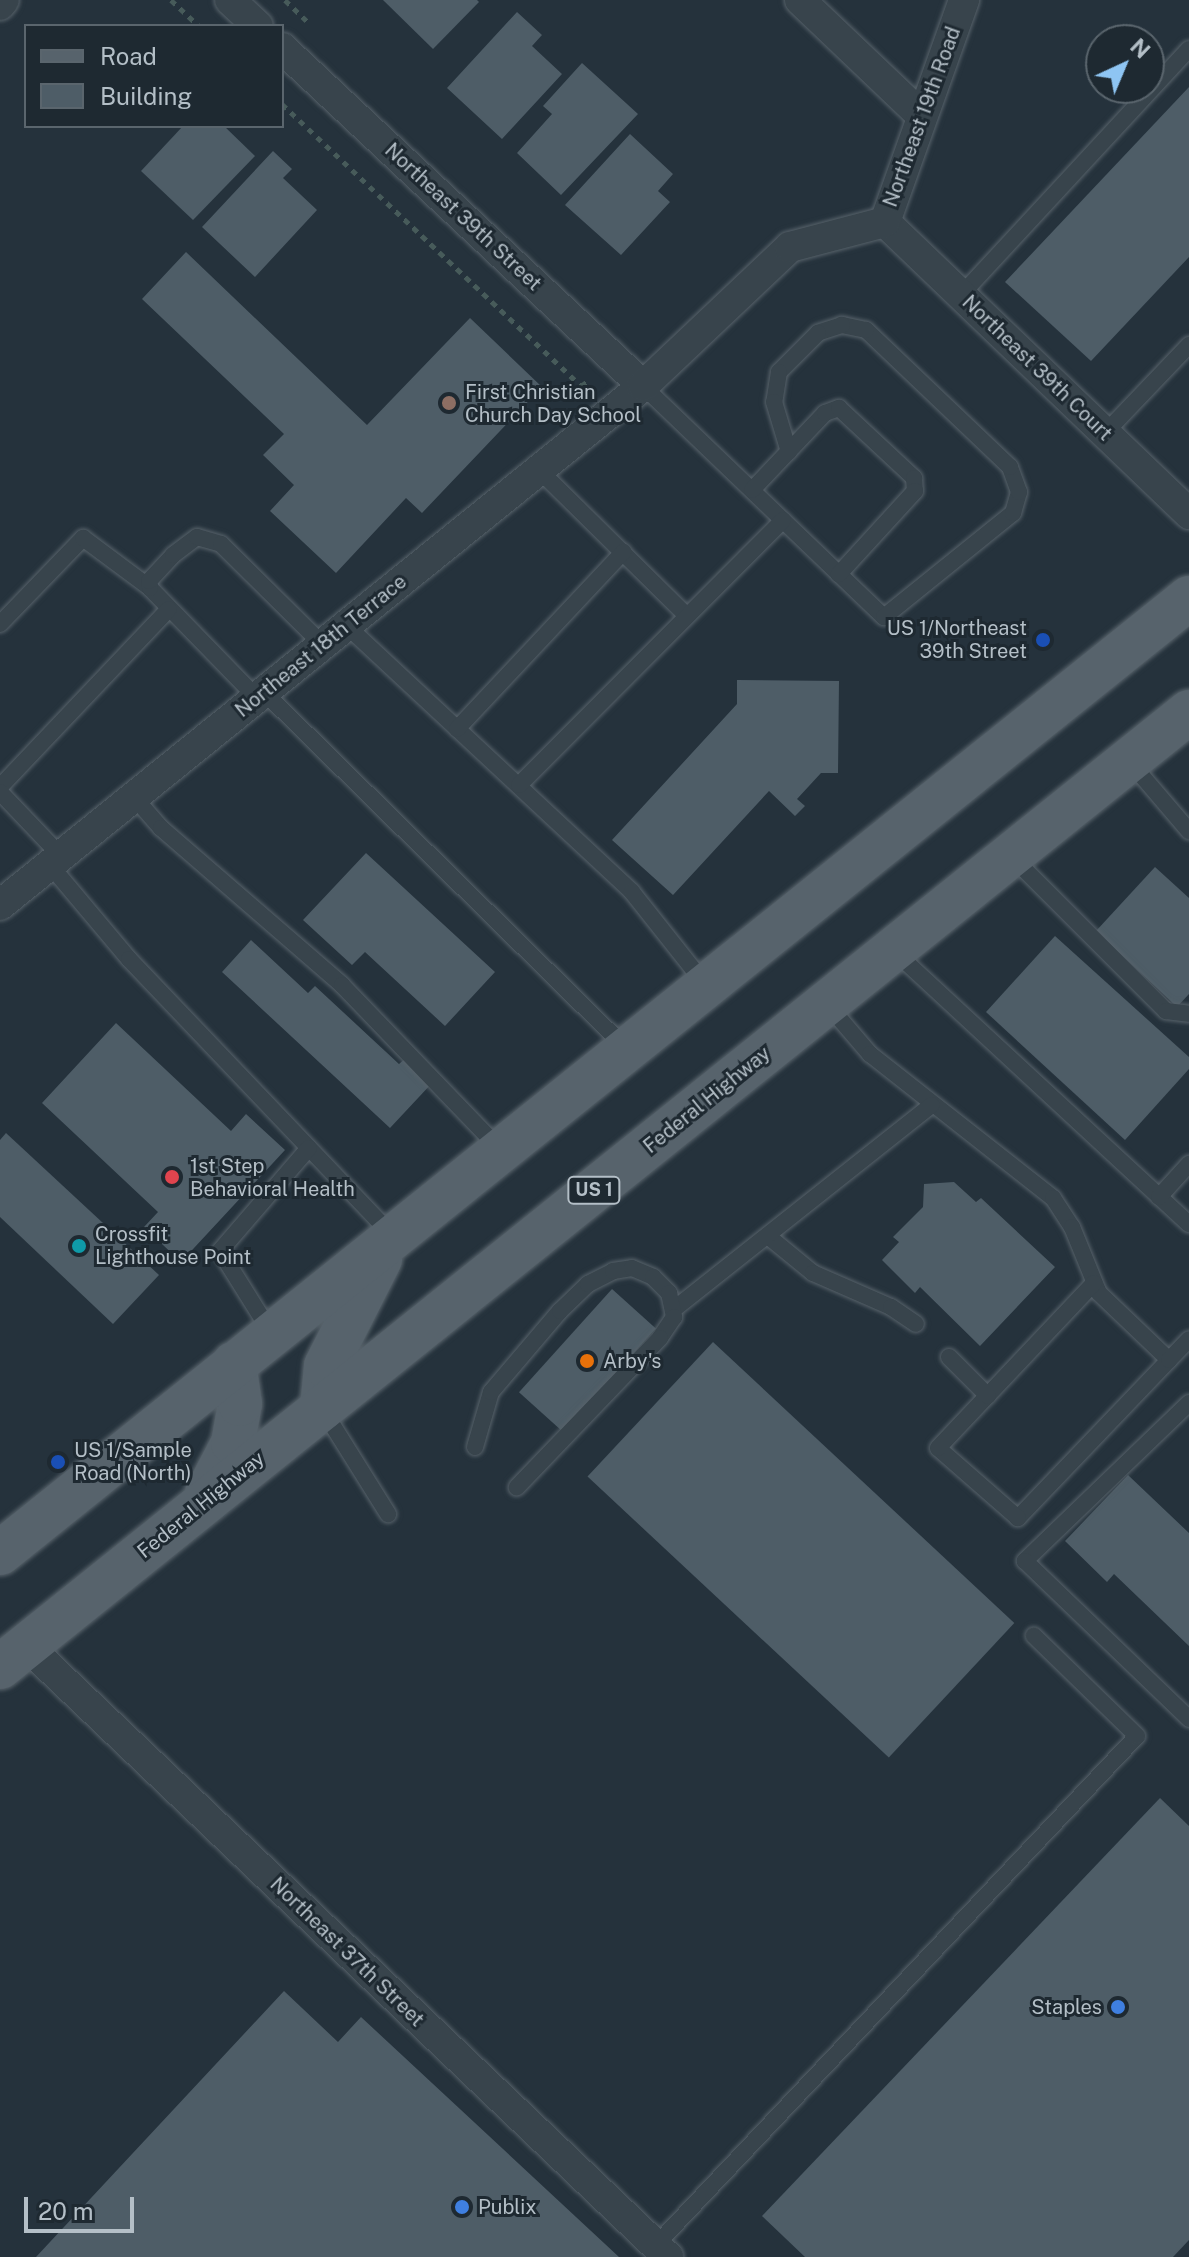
<!DOCTYPE html>
<html>
<head>
<meta charset="utf-8">
<style>
	body { margin:0 }
	#map { position:relative; width:1189px; height:2257px; overflow:hidden; background:#25323c; font-family:"Public Sans",sans-serif }
	div>[style] { position:absolute }
	.building>* { inset:0; background:#4e5d67; transform-origin:0 0 }
	.path>* { height:5px; margin-top:-2.5px; transform-origin:0; background:repeating-linear-gradient(90deg,#475b5a 0 6px,transparent 0 12px) }
	.roads { filter:drop-shadow(0 0 2px #57626a) drop-shadow(0 0 2px #57626a) }
	.service>* { height:16px; margin:-8px; padding:0 8px; transform-origin:8px; border-radius:8px; background:#38444c }
	.minor>* { height:30px; margin:-15px; padding:0 15px; transform-origin:15px; border-radius:15px; background:#38444c }
	.primary>* { height:44px; margin:-22px; padding:0 22px; transform-origin:22px; border-radius:22px; background:#57636c }
	.dots>* { width:22px; height:22px; translate:-50% -50%; box-sizing:border-box; border:4px solid #1e2931; border-radius:50% }
	span { translate:-50% -50%; white-space:nowrap; text-align:center; line-height:1.15; -webkit-text-stroke:6px #1e2931; paint-order:stroke }
	.shield-label span { padding:2px 6px; background:#1e2931; border:2px solid; border-radius:6px; -webkit-text-stroke-width:0 }
	.shield-label { font-size:18px; color:#b4bfc7; font-weight:700 }
	.street-label { font-size:20px; color:#b4bfc7 }
	.poi-label { font-size:20px; color:#b4bfc7 }
	.left { translate:0 -50%; text-align:left }
	.right { translate:-100% -50%; text-align:right }
	.legend { position:absolute; left:24px; top:24px; width:260px; height:104px; box-sizing:border-box; background:#1e2931; border:2px solid #5a656d; margin:0; padding:10px 14px; list-style:none; font-size:24px; color:#b4bfc7 }
	.legend li { display:flex; align-items:center; gap:16px; height:40px }
	.legend b { width:40px; border:2px solid #5a656d }
	.north { position:absolute; left:1085px; top:24px; width:80px; height:80px; box-sizing:border-box; background:#1e2931; border:2px solid #5a656d; border-radius:50%; rotate:44deg; font-size:22px; font-weight:700; line-height:32px; text-align:center; color:#b4bfc7 }
	.north::after { content:''; display:block; margin:auto; width:28px; height:36px; background:#8ec5f3; clip-path:polygon(50% 0,100% 100%,50% 72%,0 100%) }
	.scale { position:absolute; left:24px; top:2197px; width:110px; height:36px; box-sizing:border-box; border:4px solid #b4bfc7; border-top:0; padding-left:10px; font-size:24px; line-height:28px; white-space:nowrap; color:#b4bfc7; -webkit-text-stroke:6px #1e2931; paint-order:stroke }
</style>
</head>
<body>
<div id="map">
	<div class="building">
		<div style="clip-path:polygon(383px 0,477px 0,479px 2px,433px 49px)"></div>
		<div style="clip-path:polygon(517px 12px,542px 35px,532px 46px,562px 74px,502px 139px,447px 88px)"></div>
		<div style="clip-path:polygon(582px 63px,638px 114px,561px 195px,517px 153px,552px 114px,543px 106px)"></div>
		<div style="clip-path:polygon(1189px 87px,1189px 257px,1091px 361px,1005px 282px)"></div>
		<div style="clip-path:polygon(183px 126px,224px 126px,255px 156px,193px 220px,141px 171px)"></div>
		<div style="clip-path:polygon(630px 134px,673px 174px,658px 191px,670px 202px,621px 255px,565px 205px)"></div>
		<div style="clip-path:polygon(273px 151px,292px 169px,283px 178px,317px 210px,255px 277px,202px 227px)"></div>
		<div style="clip-path:polygon(186px 252px,367px 425px,470px 318px,542px 387px,422px 513px,406px 498px,336px 573px,270px 511px,294px 485px,263px 455px,284px 434px,142px 299px)"></div>
		<div style="clip-path:polygon(737px 680px,839px 681px,838px 773px,821px 773px,797px 799px,805px 806px,795px 816px,769px 791px,673px 895px,612px 840px,737px 704px)"></div>
		<div style="clip-path:polygon(366px 853px,495px 972px,445px 1026px,365px 952px,352px 965px,303px 920px)"></div>
		<div style="clip-path:polygon(1155px 867px,1189px 898px,1189px 994px,1177px 1007px,1096px 931px)"></div>
		<div style="clip-path:polygon(1055px 936px,1189px 1057px,1189px 1069px,1125px 1140px,986px 1012px)"></div>
		<div style="clip-path:polygon(251px 940px,308px 993px,315px 986px,399px 1064px,407px 1057px,433px 1082px,390px 1128px,222px 972px)"></div>
		<div style="clip-path:polygon(116px 1023px,231px 1131px,246px 1114px,285px 1150px,181px 1262px,144px 1227px,158px 1212px,42px 1103px)"></div>
		<div style="clip-path:polygon(6px 1133px,159px 1275px,113px 1324px,0 1217px,0 1140px)"></div>
		<div style="clip-path:polygon(954px 1182px,976px 1202px,981px 1198px,1055px 1267px,980px 1346px,920px 1287px,915px 1293px,882px 1260px,899px 1242px,893px 1237px,923px 1207px,924px 1184px)"></div>
		<div style="left:612px;top:1289px;width:59px;height:139px;rotate:42deg"></div>
		<div style="left:713px;top:1342px;width:412px;height:184px;rotate:43deg"></div>
		<div style="clip-path:polygon(1128px 1475px,1189px 1533px,1189px 1646px,1114px 1574px,1107px 1582px,1065px 1541px)"></div>
		<div style="clip-path:polygon(1160px 1798px,1189px 1826px,1189px 2240px,1173px 2257px,805px 2257px,762px 2216px)"></div>
		<div style="clip-path:polygon(284px 1991px,338px 2042px,361px 2017px,619px 2257px,36px 2257px)"></div>
	</div>
	<div class="path">
		<div style="left:171px;top:0;width:38px;rotate:43deg"></div>
		<div style="left:285px;top:0;width:35px;rotate:44deg"></div>
		<div style="left:282px;top:104px;width:411px;rotate:43.3deg"></div>
		<div style="left:581px;top:386px;width:9px;rotate:-36deg"></div>
	</div>
	<div class="roads">
		<div class="service">
			<div style="left:961px;top:295px;width:335px;rotate:-47.2deg"></div>
			<div style="left:643px;top:386px;width:334px;rotate:43.8deg"></div>
			<div style="left:884px;top:617px;width:166px;rotate:-38.9deg"></div>
			<div style="left:1013px;top:513px;width:22px;rotate:-74deg"></div>
			<div style="left:1019px;top:492px;width:27px;rotate:-110deg"></div>
			<div style="left:1010px;top:467px;width:199px;rotate:-136.4deg"></div>
			<div style="left:866px;top:330px;width:25px;rotate:-168deg"></div>
			<div style="left:842px;top:325px;width:25px;rotate:162deg"></div>
			<div style="left:818px;top:333px;width:55px;rotate:135deg"></div>
			<div style="left:779px;top:372px;width:30px;rotate:99deg"></div>
			<div style="left:774px;top:402px;width:52px;rotate:73.3deg"></div>
			<div style="left:1105px;top:433px;width:122px;rotate:-46.3deg"></div>
			<div style="left:539px;top:470px;width:206px;rotate:44.6deg"></div>
			<div style="left:752px;top:490px;width:106px;rotate:-46.5deg"></div>
			<div style="left:825px;top:413px;width:15px;rotate:-20deg"></div>
			<div style="left:839px;top:408px;width:103px;rotate:43deg"></div>
			<div style="left:914px;top:478px;width:13px;rotate:86deg"></div>
			<div style="left:915px;top:491px;width:113px;rotate:132.5deg"></div>
			<div style="left:0;top:624px;width:120px;rotate:-46deg"></div>
			<div style="left:83px;top:538px;width:84px;rotate:36.7deg"></div>
			<div style="left:346px;top:625px;width:391px;rotate:43deg"></div>
			<div style="left:632px;top:892px;width:117px;rotate:51.6deg"></div>
			<div style="left:264px;top:692px;width:506px;rotate:44.52deg"></div>
			<div style="left:257px;top:698px;width:153px;rotate:-134.2deg"></div>
			<div style="left:150px;top:588px;width:7px;rotate:-98deg"></div>
			<div style="left:149px;top:581px;width:35px;rotate:-47deg"></div>
			<div style="left:173px;top:555px;width:30px;rotate:-37deg"></div>
			<div style="left:197px;top:537px;width:25px;rotate:16deg"></div>
			<div style="left:221px;top:544px;width:144px;rotate:44.7deg"></div>
			<div style="left:457px;top:729px;width:243px;rotate:-46.8deg"></div>
			<div style="left:1130px;top:762px;width:91px;rotate:49.5deg"></div>
			<div style="left:519px;top:785px;width:374px;rotate:-45.1deg"></div>
			<div style="left:0;top:787px;width:245px;rotate:-46.5deg"></div>
			<div style="left:0;top:792px;width:88px;rotate:46.4deg"></div>
			<div style="left:134px;top:797px;width:41px;rotate:48.9deg"></div>
			<div style="left:161px;top:828px;width:240px;rotate:40.9deg"></div>
			<div style="left:342px;top:985px;width:229px;rotate:46.1deg"></div>
			<div style="left:1012px;top:857px;width:218px;rotate:45deg"></div>
			<div style="left:1166px;top:1011px;width:23px;rotate:7deg"></div>
			<div style="left:50px;top:865px;width:123px;rotate:50deg"></div>
			<div style="left:129px;top:959px;width:383px;rotate:46.4deg"></div>
			<div style="left:894px;top:951px;width:402px;rotate:42.8deg"></div>
			<div style="left:828px;top:1005px;width:65px;rotate:49.4deg"></div>
			<div style="left:870px;top:1054px;width:233px;rotate:38.2deg"></div>
			<div style="left:1053px;top:1198px;width:35px;rotate:57deg"></div>
			<div style="left:1072px;top:1227px;width:71px;rotate:67.8deg"></div>
			<div style="left:1099px;top:1293px;width:97px;rotate:43.7deg"></div>
			<div style="left:1169px;top:1360px;width:219px;rotate:133.7deg"></div>
			<div style="left:1018px;top:1518px;width:106px;rotate:-138.8deg"></div>
			<div style="left:938px;top:1448px;width:227px;rotate:-46.6deg"></div>
			<div style="left:1159px;top:1197px;width:45px;rotate:-47.7deg"></div>
			<div style="left:769px;top:1237px;width:57px;rotate:39.3deg"></div>
			<div style="left:813px;top:1273px;width:85px;rotate:23.6deg"></div>
			<div style="left:891px;top:1307px;width:30px;rotate:34deg"></div>
			<div style="left:673px;top:1310px;width:330px;rotate:-38.4deg"></div>
			<div style="left:270px;top:1331px;width:94px;rotate:-122deg"></div>
			<div style="left:220px;top:1251px;width:136px;rotate:-49.2deg"></div>
			<div style="left:949px;top:1357px;width:55px;rotate:45deg"></div>
			<div style="left:1169px;top:1360px;width:29px;rotate:-46deg"></div>
			<div style="left:1189px;top:1403px;width:228px;rotate:136.1deg"></div>
			<div style="left:1025px;top:1561px;width:228px;rotate:43.9deg"></div>
			<div style="left:323px;top:1410px;width:123px;rotate:58deg"></div>
			<div style="left:475px;top:1447px;width:57px;rotate:-73.8deg"></div>
			<div style="left:491px;top:1392px;width:106px;rotate:-49.6deg"></div>
			<div style="left:560px;top:1311px;width:39px;rotate:-44deg"></div>
			<div style="left:588px;top:1284px;width:28px;rotate:-27deg"></div>
			<div style="left:613px;top:1271px;width:19px;rotate:-9deg"></div>
			<div style="left:632px;top:1268px;width:23px;rotate:23deg"></div>
			<div style="left:653px;top:1277px;width:23px;rotate:45deg"></div>
			<div style="left:669px;top:1293px;width:25px;rotate:78deg"></div>
			<div style="left:674px;top:1317px;width:25px;rotate:124deg"></div>
			<div style="left:660px;top:1338px;width:207px;rotate:133.8deg"></div>
			<div style="left:656px;top:2245px;width:700px;rotate:-46.62deg"></div>
			<div style="left:1137px;top:1736px;width:144px;rotate:-135.8deg"></div>
		</div>
		<div class="minor">
			<div style="left:230px;top:0;width:38px;rotate:43deg"></div>
			<div style="left:800px;top:0;width:168px;rotate:43.6deg"></div>
			<div style="left:0;top:5px;width:6px;rotate:-51deg"></div>
			<div style="left:282px;top:48px;width:495px;rotate:43.1deg"></div>
			<div style="left:885px;top:222px;width:422px;rotate:43.8deg"></div>
			<div style="left:885px;top:222px;width:236px;rotate:-70.4deg"></div>
			<div style="left:0;top:905px;width:826px;rotate:-38.91deg"></div>
			<div style="left:643px;top:386px;width:202px;rotate:-43.4deg"></div>
			<div style="left:790px;top:247px;width:98px;rotate:-14.7deg"></div>
			<div style="left:27px;top:1646px;width:886px;rotate:43.63deg"></div>
		</div>
		<div class="primary">
			<div style="left:322px;top:1408px;width:42px;rotate:-84.6deg"></div>
			<div style="left:326px;top:1366px;width:120px;rotate:-63.2deg"></div>
			<div style="left:207px;top:1493px;width:56px;rotate:-62.5deg"></div>
			<div style="left:233px;top:1443px;width:40px;rotate:-80deg"></div>
			<div style="left:240px;top:1404px;width:41px;rotate:-98.3deg"></div>
			<div style="left:0;top:1553px;width:1525px;rotate:-38.77deg"></div>
			<div style="left:0;top:1667px;width:1525px;rotate:-38.77deg"></div>
		</div>
	</div>
	<div class="dots">
		<div style="left:449px;top:403px;background:#8d6e63"></div>
		<div style="left:1043px;top:640px;background:#1a4fb4"></div>
		<div style="left:172px;top:1177px;background:#e0444e"></div>
		<div style="left:79px;top:1246px;background:#0f9aa8"></div>
		<div style="left:587px;top:1361px;background:#e8710a"></div>
		<div style="left:58px;top:1462px;background:#1a4fb4"></div>
		<div style="left:1118px;top:2007px;background:#3f7fe0"></div>
		<div style="left:462px;top:2207px;background:#3f7fe0"></div>
	</div>
	<div class="shield-label">
		<span style="left:594px;top:1190px">US 1</span>
	</div>
	<div class="street-label">
		<span style="left:922px;top:117px;rotate:-70deg">Northeast 19th Road</span>
		<span style="left:463px;top:217px;rotate:43deg">Northeast 39th Street</span>
		<span style="left:1037px;top:368px;rotate:44deg">Northeast 39th Court</span>
		<span style="left:321px;top:646px;rotate:-39deg">Northeast 18th Terrace</span>
		<span style="left:707px;top:1100px;rotate:-39deg">Federal Highway</span>
		<span style="left:201px;top:1505px;rotate:-39deg">Federal Highway</span>
		<span style="left:347px;top:1952px;rotate:44deg">Northeast 37th Street</span>
	</div>
	<div class="poi-label">
		<span class="left" style="left:465px;top:404px">First Christian<br>Church Day School</span>
		<span class="right" style="left:1027px;top:640px">US 1/Northeast<br>39th Street</span>
		<span class="left" style="left:190px;top:1178px">1st Step<br>Behavioral Health</span>
		<span class="left" style="left:95px;top:1246px">Crossfit<br>Lighthouse Point</span>
		<span class="left" style="left:603px;top:1361px">Arby's</span>
		<span class="left" style="left:74px;top:1462px">US 1/Sample<br>Road (North)</span>
		<span class="right" style="left:1102px;top:2007px">Staples</span>
		<span class="left" style="left:478px;top:2207px">Publix</span>
	</div>
	<ul class="legend">
	<li><b style="height:10px;background:#57636c"></b>Road</li>
	<li><b style="height:22px;background:#4e5d67"></b>Building</li>
	</ul>
	<div class="north">N</div>
	<div class="scale">20 m</div>
</div>
</body>
</html>
